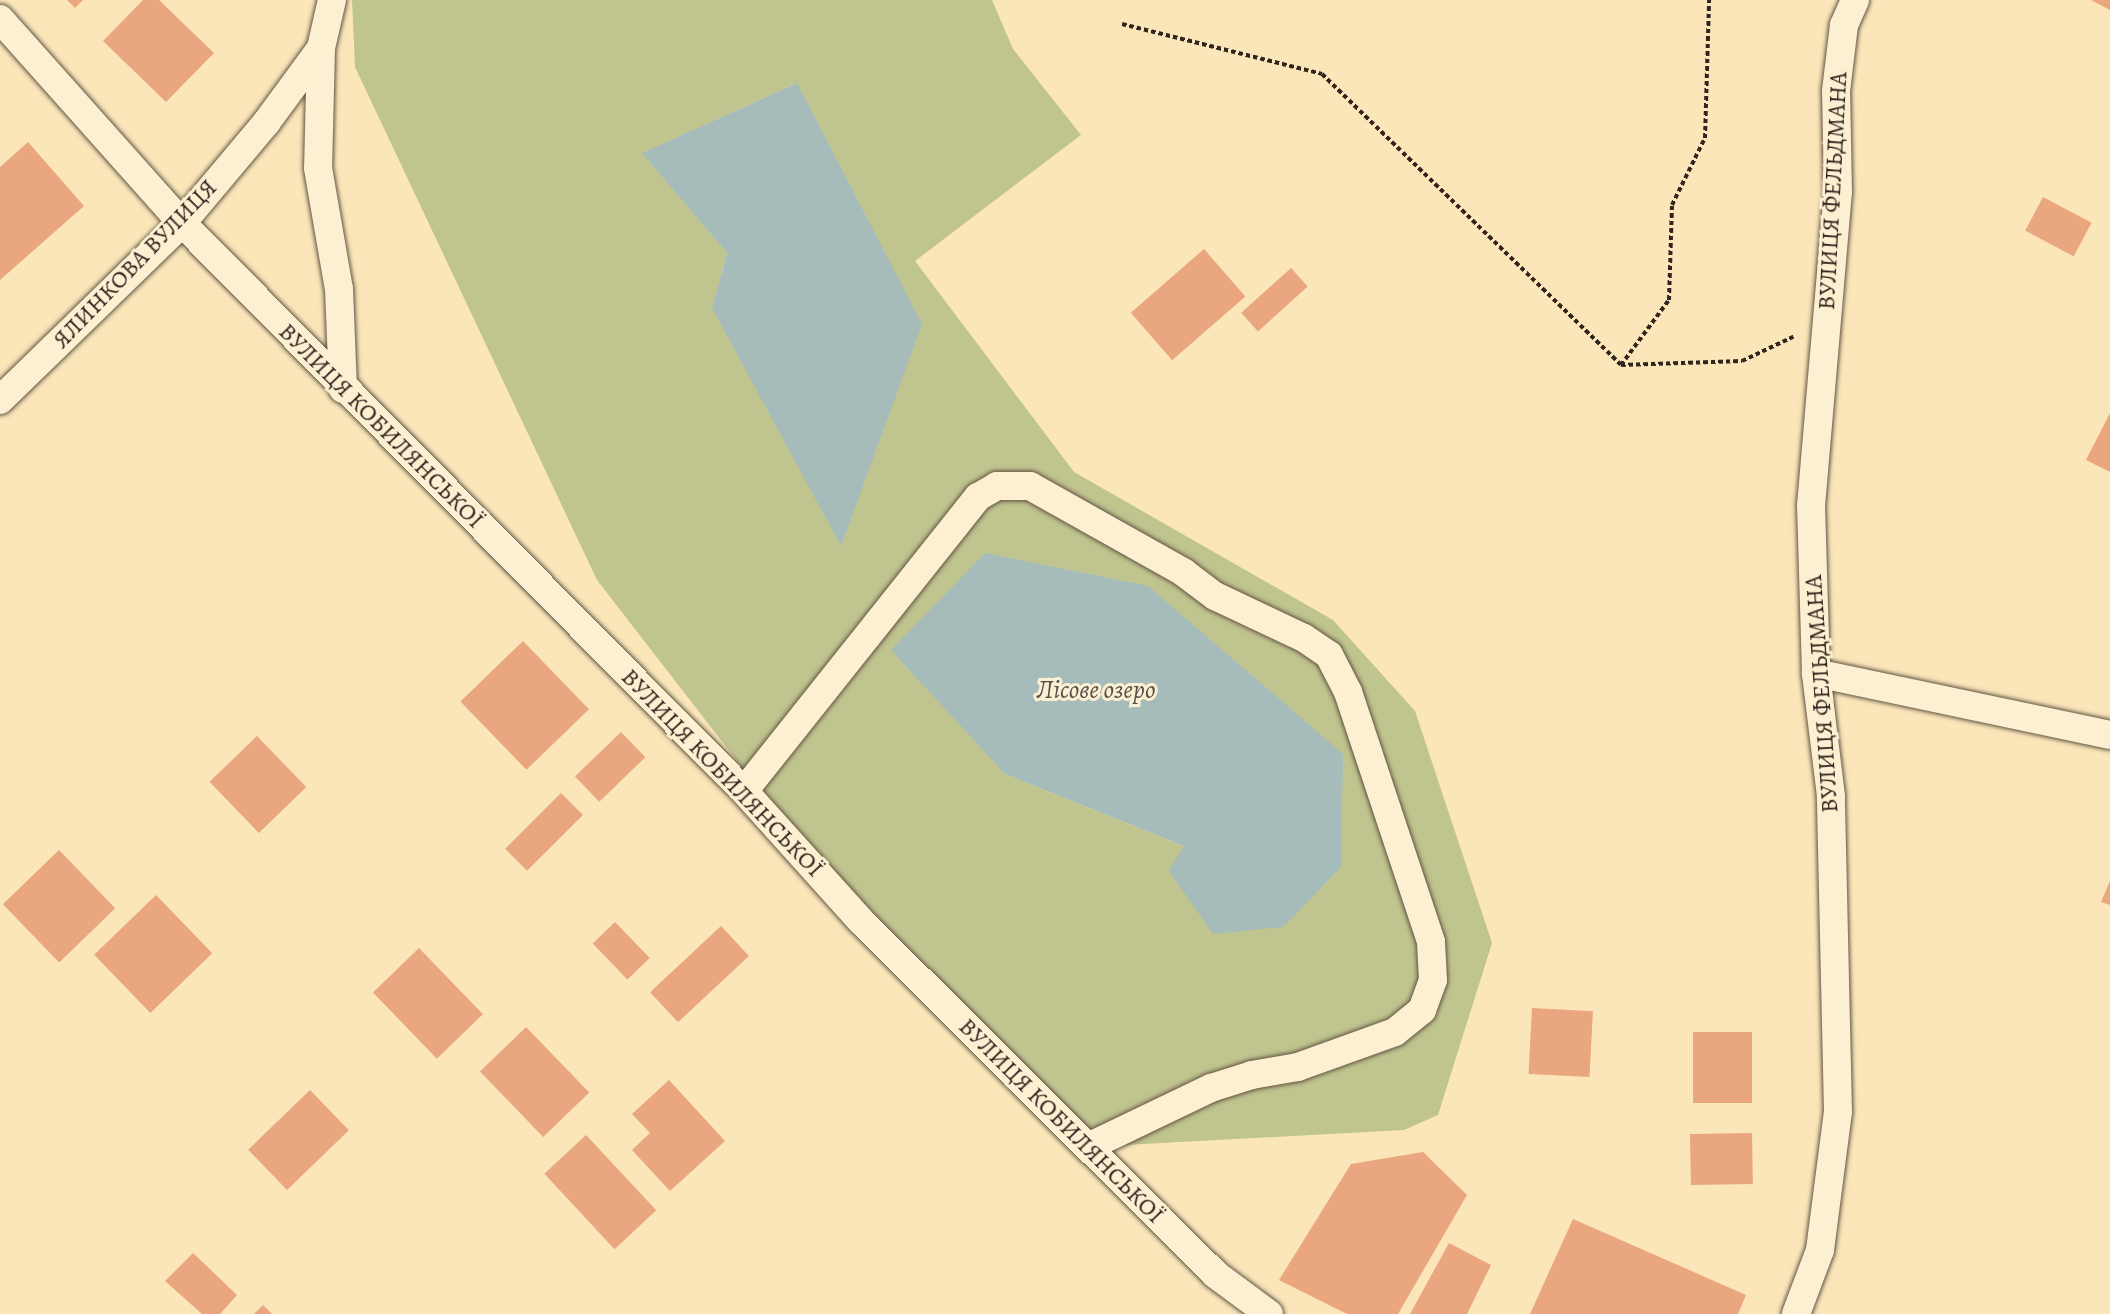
<!DOCTYPE html>
<html>
<head>
<meta charset="utf-8">
<style>
	body { margin:0 }
	#map { position:relative; width:2110px; height:1314px; overflow:hidden; background:#fae6b9; font-family:Alegreya,serif }
	div>[style] { position:absolute }
	.green>* { inset:0; background:#c0c48e }
	.water>* { inset:0; background:#a5bcbb }
	.building>* { inset:0; background:#eaa67e; transform-origin:0 0 }
	.path>* { height:4px; margin-top:-2px; transform-origin:0; background:repeating-linear-gradient(90deg,#31251e 0 4.5px,transparent 0 7.5px) }
	.roads { filter:drop-shadow(0 0 2px #635545) drop-shadow(0 0 2px #635545) }
	.minor>* { height:28px; margin:-14px; padding:0 14px; transform-origin:14px; border-radius:14px; background:#fcefd2 }
	span { translate:-50% -50%; white-space:nowrap; text-align:center; line-height:1.15; -webkit-text-stroke:6px #fcefd2; paint-order:stroke }
	.street-label { font-size:24px; color:#31251e }
	.water-label { font-size:26px; color:#54524d; font-style:italic }
</style>
</head>
<body>
<div id="map">
	<div class="green">
		<div style="clip-path:polygon(evenodd,352px 0,992px 0,1013px 49px,1081px 135px,915px 261px,1074px 472px,1333px 620px,1415px 711px,1492px 943px,1438px 1115px,1404px 1130px,1088px 1147px,861px 921px,597px 580px,355px 67px,352px 0,797px 83px,712px 308px,727px 253px,643px 153px,797px 83px,352px 0,985px 553px,1283px 927px,1184px 846px,1005px 774px,985px 553px)"></div>
	</div>
	<div class="water">
		<div style="clip-path:polygon(797px 83px,922px 324px,841px 546px,712px 308px,727px 253px,642px 153px)"></div>
		<div style="clip-path:polygon(985px 553px,1148px 586px,1343px 754px,1341px 867px,1283px 927px,1213px 934px,1169px 871px,1184px 846px,1005px 774px,891px 650px)"></div>
	</div>
	<div class="building">
		<div style="clip-path:polygon(67px 0,83px 0,75px 8px)"></div>
		<div style="clip-path:polygon(143px 0,159px 0,214px 53px,166px 102px,103px 41px)"></div>
		<div style="clip-path:polygon(2091px 0,2110px 0,2110px 10px)"></div>
		<div style="clip-path:polygon(28px 142px,84px 206px,0 280px,0 167px)"></div>
		<div style="left:2043px;top:197px;width:55px;height:38px;rotate:28deg"></div>
		<div style="left:1204px;top:249px;width:63px;height:97px;rotate:49deg"></div>
		<div style="left:1291px;top:268px;width:25px;height:67px;rotate:48deg"></div>
		<div style="clip-path:polygon(2110px 413px,2110px 472px,2086px 460px)"></div>
		<div style="left:523px;top:641px;width:95px;height:87px;rotate:46deg"></div>
		<div style="left:621px;top:732px;width:35px;height:64px;rotate:46deg"></div>
		<div style="left:257px;top:736px;width:71px;height:66px;rotate:46deg"></div>
		<div style="left:561px;top:793px;width:31px;height:79px;rotate:45deg"></div>
		<div style="left:59px;top:850px;width:81px;height:78px;rotate:46deg"></div>
		<div style="clip-path:polygon(2110px 881px,2110px 905px,2101px 902px)"></div>
		<div style="left:156px;top:895px;width:81px;height:86px;rotate:46deg"></div>
		<div style="left:615px;top:922px;width:50px;height:31px;rotate:46deg"></div>
		<div style="left:721px;top:926px;width:41px;height:97px;rotate:47deg"></div>
		<div style="left:419px;top:948px;width:92px;height:64px;rotate:46deg"></div>
		<div style="left:1532px;top:1008px;width:61px;height:66px;rotate:3deg"></div>
		<div style="left:526px;top:1027px;width:91px;height:64px;rotate:46deg"></div>
		<div style="left:1693px;top:1032px;width:59px;height:71px"></div>
		<div style="clip-path:polygon(669px 1080px,725px 1141px,670px 1191px,632px 1150px,650px 1133px,632px 1114px)"></div>
		<div style="left:310px;top:1090px;width:56px;height:86px;rotate:46deg"></div>
		<div style="left:1752px;top:1133px;width:51px;height:62px;rotate:89deg"></div>
		<div style="left:586px;top:1135px;width:103px;height:57px;rotate:47deg"></div>
		<div style="clip-path:polygon(1423px 1152px,1467px 1195px,1398px 1314px,1347px 1314px,1279px 1280px,1351px 1164px)"></div>
		<div style="clip-path:polygon(1573px 1219px,1746px 1295px,1738px 1314px,1530px 1314px)"></div>
		<div style="clip-path:polygon(1449px 1243px,1491px 1265px,1467px 1314px,1410px 1314px)"></div>
		<div style="clip-path:polygon(193px 1253px,237px 1295px,220px 1314px,202px 1314px,165px 1281px)"></div>
		<div style="clip-path:polygon(263px 1305px,272px 1314px,254px 1314px)"></div>
	</div>
	<div class="path">
		<div style="left:1122px;top:24px;width:206px;rotate:14deg"></div>
		<div style="left:1322px;top:74px;width:417px;rotate:44.2deg"></div>
		<div style="left:1621px;top:365px;width:121px;rotate:-1.9deg"></div>
		<div style="left:1742px;top:361px;width:59px;rotate:-25.3deg"></div>
		<div style="left:1621px;top:365px;width:81px;rotate:-53.6deg"></div>
		<div style="left:1669px;top:300px;width:95px;rotate:-88.2deg"></div>
		<div style="left:1672px;top:205px;width:75px;rotate:-63.8deg"></div>
		<div style="left:1705px;top:138px;width:138px;rotate:-88.3deg"></div>
	</div>
	<div class="roads">
		<div class="minor">
			<div style="left:0;top:19px;width:273px;rotate:48.3deg"></div>
			<div style="left:182px;top:223px;width:799px;rotate:45.3deg"></div>
			<div style="left:744px;top:791px;width:175px;rotate:48deg"></div>
			<div style="left:861px;top:921px;width:500px;rotate:44.9deg"></div>
			<div style="left:1215px;top:1274px;width:67px;rotate:36.5deg"></div>
			<div style="left:321px;top:48px;width:120px;rotate:91.4deg"></div>
			<div style="left:318px;top:168px;width:123px;rotate:80.2deg"></div>
			<div style="left:339px;top:289px;width:100px;rotate:87.7deg"></div>
			<div style="left:0;top:400px;width:254px;rotate:-44.2deg"></div>
			<div style="left:182px;top:223px;width:131px;rotate:-50deg"></div>
			<div style="left:266px;top:123px;width:93px;rotate:-53.7deg"></div>
			<div style="left:321px;top:48px;width:49px;rotate:-77.1deg"></div>
			<div style="left:1816px;top:673px;width:300px;rotate:11.9deg"></div>
			<div style="left:744px;top:791px;width:376px;rotate:-51.5deg"></div>
			<div style="left:978px;top:497px;width:22px;rotate:-30deg"></div>
			<div style="left:997px;top:486px;width:33px"></div>
			<div style="left:1030px;top:486px;width:176px;rotate:29.3deg"></div>
			<div style="left:1183px;top:572px;width:40px;rotate:37deg"></div>
			<div style="left:1215px;top:596px;width:98px;rotate:25.3deg"></div>
			<div style="left:1304px;top:638px;width:30px;rotate:34deg"></div>
			<div style="left:1329px;top:655px;width:42px;rotate:62.8deg"></div>
			<div style="left:1348px;top:692px;width:263px;rotate:71.6deg"></div>
			<div style="left:1431px;top:942px;width:38px;rotate:87deg"></div>
			<div style="left:1433px;top:980px;width:32px;rotate:110deg"></div>
			<div style="left:1422px;top:1010px;width:35px;rotate:141deg"></div>
			<div style="left:1395px;top:1032px;width:103px;rotate:160.2deg"></div>
			<div style="left:1298px;top:1067px;width:47px;rotate:170.1deg"></div>
			<div style="left:1252px;top:1075px;width:43px;rotate:162.4deg"></div>
			<div style="left:1211px;top:1088px;width:136px;rotate:154.4deg"></div>
			<div style="left:1796px;top:1314px;width:68px;rotate:-69.4deg"></div>
			<div style="left:1820px;top:1250px;width:139px;rotate:-82.6deg"></div>
			<div style="left:1838px;top:1112px;width:316px;rotate:-91.3deg"></div>
			<div style="left:1831px;top:796px;width:124px;rotate:-97deg"></div>
			<div style="left:1816px;top:673px;width:167px;rotate:-91.7deg"></div>
			<div style="left:1811px;top:506px;width:315px;rotate:-85.1deg"></div>
			<div style="left:1838px;top:192px;width:101px;rotate:-91.1deg"></div>
			<div style="left:1836px;top:91px;width:66px;rotate:-83.1deg"></div>
			<div style="left:1844px;top:25px;width:27px;rotate:-66deg"></div>
		</div>
	</div>
	<div class="street-label">
		<span style="left:1833px;top:191px;rotate:-87deg">ВУЛИЦЯ ФЕЛЬДМАНА</span>
		<span style="left:135px;top:264px;rotate:-46deg">ЯЛИНКОВА ВУЛИЦЯ</span>
		<span style="left:381px;top:426px;rotate:45deg">ВУЛИЦЯ КОБИЛЯНСЬКОЇ</span>
		<span style="left:1822px;top:694px;rotate:-94deg">ВУЛИЦЯ ФЕЛЬДМАНА</span>
		<span style="left:722px;top:773px;rotate:46deg">ВУЛИЦЯ КОБИЛЯНСЬКОЇ</span>
		<span style="left:1061px;top:1121px;rotate:45deg">ВУЛИЦЯ КОБИЛЯНСЬКОЇ</span>
	</div>
	<div class="water-label">
		<span style="left:1096px;top:690px">Лісове озеро</span>
	</div>
</div>
</body>
</html>
